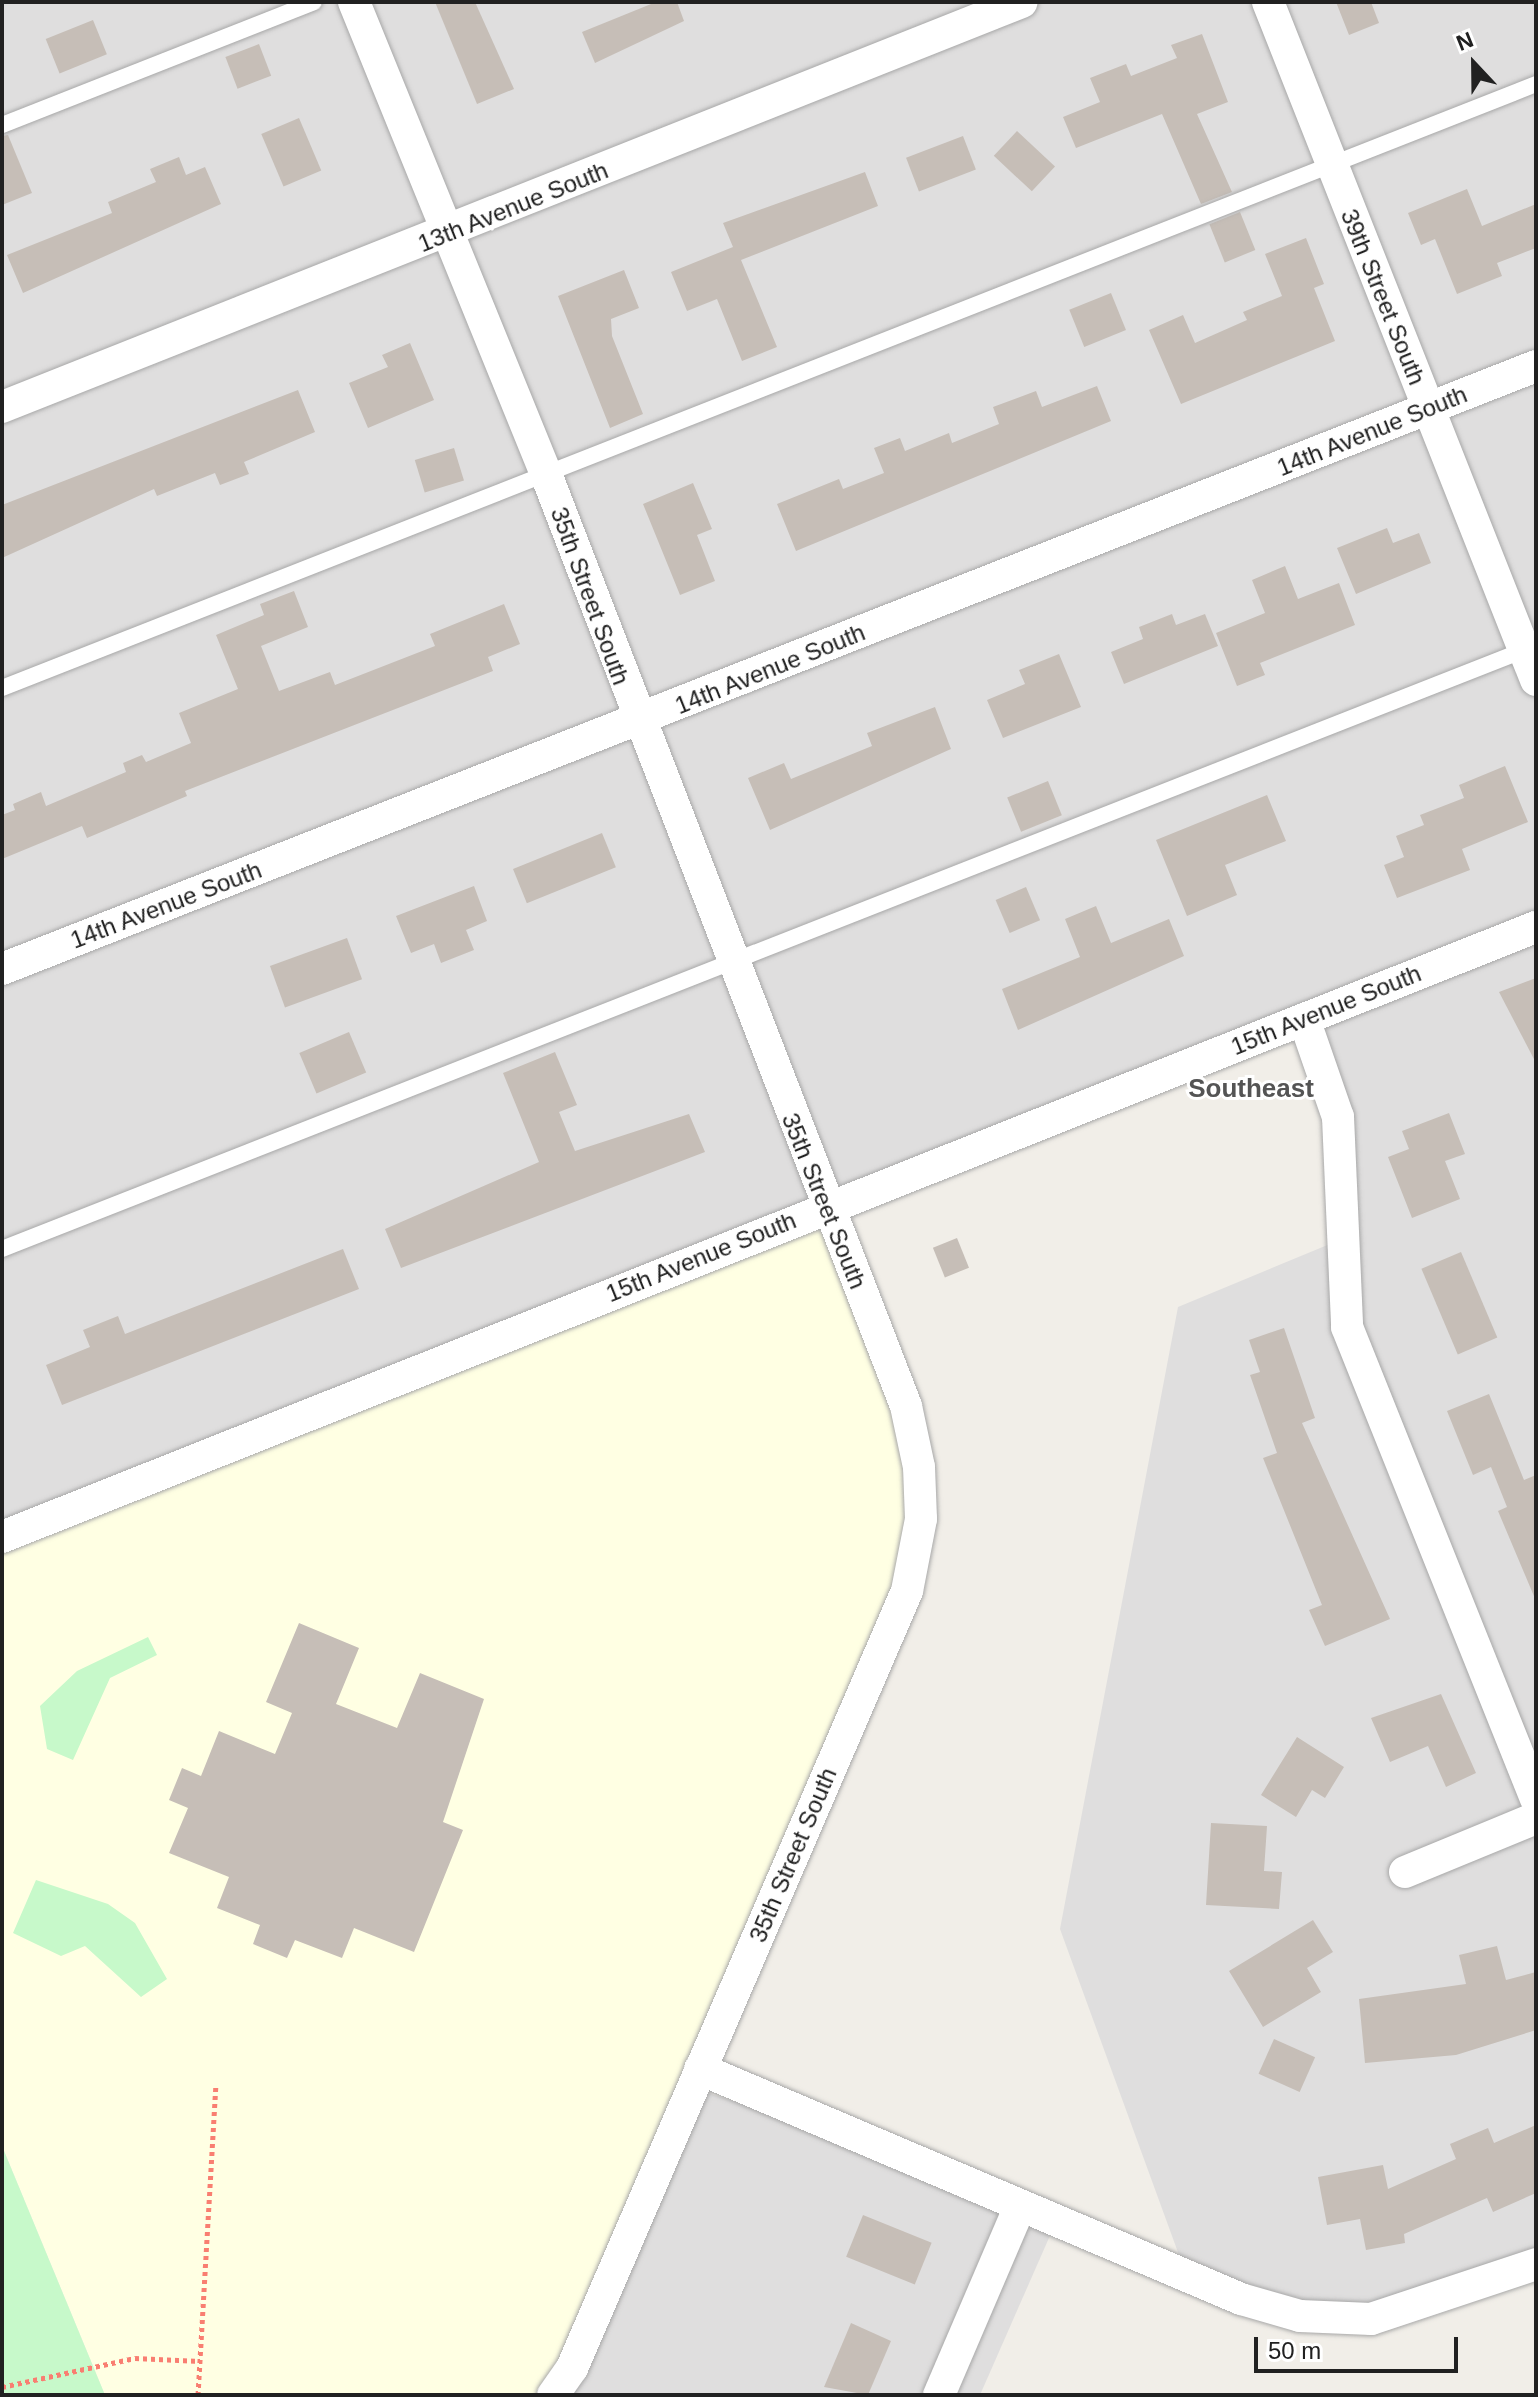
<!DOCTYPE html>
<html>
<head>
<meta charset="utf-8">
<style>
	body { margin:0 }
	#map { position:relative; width:1538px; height:2397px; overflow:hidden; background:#f1eee8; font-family:Arial,sans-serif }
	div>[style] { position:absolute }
	.residential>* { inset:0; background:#dfdede }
	.education>* { inset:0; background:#ffffe3 }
	.park>* { inset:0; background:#c7f9ca }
	.building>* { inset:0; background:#c6beb7; transform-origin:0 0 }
	.path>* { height:5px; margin-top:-2.5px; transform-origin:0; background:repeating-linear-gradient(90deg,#f97e71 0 4px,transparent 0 8px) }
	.roads { filter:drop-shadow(0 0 2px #a8a8a8) drop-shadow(0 0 2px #a8a8a8) }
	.lane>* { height:16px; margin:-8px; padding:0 8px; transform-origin:8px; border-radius:8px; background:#fff }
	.street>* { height:32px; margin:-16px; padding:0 16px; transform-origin:16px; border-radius:16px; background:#fff }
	span { translate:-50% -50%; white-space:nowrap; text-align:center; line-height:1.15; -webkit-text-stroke:6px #fff; paint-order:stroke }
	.street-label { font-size:24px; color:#212121 }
	.neighbourhood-label { font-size:26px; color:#545454; font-weight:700 }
	.frame { position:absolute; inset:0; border:4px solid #212121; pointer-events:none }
	.north { position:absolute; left:1434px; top:24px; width:80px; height:80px; -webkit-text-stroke:6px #fff; paint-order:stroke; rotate:338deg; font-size:22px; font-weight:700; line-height:32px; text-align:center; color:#212121 }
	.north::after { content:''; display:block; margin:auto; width:28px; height:36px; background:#212121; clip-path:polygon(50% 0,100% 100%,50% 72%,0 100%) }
	.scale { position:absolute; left:1254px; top:2337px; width:204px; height:36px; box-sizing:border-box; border:4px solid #212121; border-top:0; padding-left:10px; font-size:24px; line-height:28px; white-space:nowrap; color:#212121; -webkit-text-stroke:6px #fff; paint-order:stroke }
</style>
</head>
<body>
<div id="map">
	<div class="residential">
		<div style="clip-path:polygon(2px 2px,1536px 2px,1536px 2264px,1371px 2319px,1187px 2277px,1060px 1929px,1178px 1307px,1342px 1239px,1342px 1160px,1303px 1019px,2px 1537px)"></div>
		<div style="clip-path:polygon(692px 2088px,1063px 2206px,980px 2395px,553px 2395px)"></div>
	</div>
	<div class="education">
		<div style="clip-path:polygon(827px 1207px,906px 1406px,921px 1519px,553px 2395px,105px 2395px,2px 2146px,2px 1537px)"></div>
	</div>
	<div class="park">
		<div style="clip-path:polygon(148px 1637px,157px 1655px,110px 1678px,73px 1760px,47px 1749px,40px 1706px,77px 1671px)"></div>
		<div style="clip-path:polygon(36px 1880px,108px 1904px,135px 1923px,167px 1979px,141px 1997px,85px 1946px,61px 1956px,13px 1933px)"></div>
		<div style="clip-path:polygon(2px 2146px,105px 2395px,2px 2395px)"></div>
	</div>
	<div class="building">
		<div style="clip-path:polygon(435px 2px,475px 2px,514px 89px,477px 104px)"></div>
		<div style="clip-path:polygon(656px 2px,677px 2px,684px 21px,595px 63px,582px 32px)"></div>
		<div style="clip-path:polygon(1336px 2px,1371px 2px,1379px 23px,1349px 35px)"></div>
		<div style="left:93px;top:20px;width:37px;height:51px;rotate:68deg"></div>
		<div style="clip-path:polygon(1202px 34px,1228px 102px,1197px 114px,1232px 192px,1201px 204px,1162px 114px,1076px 148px,1063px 117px,1100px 102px,1090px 78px,1126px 64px,1131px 76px,1177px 58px,1171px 45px)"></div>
		<div style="left:259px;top:44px;width:34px;height:36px;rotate:69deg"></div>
		<div style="left:299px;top:118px;width:57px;height:41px;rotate:67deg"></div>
		<div style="left:1017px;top:131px;width:52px;height:34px;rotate:43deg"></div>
		<div style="clip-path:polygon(8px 135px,32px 193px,2px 205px,2px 136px)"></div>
		<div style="left:963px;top:136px;width:36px;height:61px;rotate:69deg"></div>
		<div style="clip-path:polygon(179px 157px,186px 175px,205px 167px,221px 204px,23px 293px,7px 255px,112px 213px,108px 202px,156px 182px,150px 169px)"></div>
		<div style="clip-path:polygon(865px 172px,878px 206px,741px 260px,777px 347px,742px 361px,717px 299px,687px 311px,671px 272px,733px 247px,723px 223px)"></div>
		<div style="clip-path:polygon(1467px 189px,1482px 226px,1536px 204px,1536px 248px,1497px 263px,1502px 276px,1457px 294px,1435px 239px,1421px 245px,1408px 213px)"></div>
		<div style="left:1240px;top:212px;width:41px;height:33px;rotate:68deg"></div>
		<div style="clip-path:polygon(1306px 238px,1324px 284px,1314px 288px,1335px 341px,1181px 404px,1149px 330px,1183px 315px,1195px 343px,1247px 320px,1243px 312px,1282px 296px,1265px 254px)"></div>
		<div style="clip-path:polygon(624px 270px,639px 308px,611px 319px,612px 336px,643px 414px,610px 428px,558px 296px)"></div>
		<div style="left:1111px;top:293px;width:40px;height:45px;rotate:68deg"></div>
		<div style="clip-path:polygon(410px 343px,434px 400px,368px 428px,349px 383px,388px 367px,382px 355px)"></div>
		<div style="clip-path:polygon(1097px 386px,1111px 421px,796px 551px,777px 504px,839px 479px,843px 489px,884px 473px,874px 448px,900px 438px,905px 451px,949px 433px,952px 443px,999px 424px,993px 407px,1036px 391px,1042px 407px)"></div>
		<div style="clip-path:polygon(298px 390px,315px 432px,244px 462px,249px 474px,220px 485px,215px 473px,157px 496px,154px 489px,2px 558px,2px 505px)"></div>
		<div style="left:454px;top:448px;width:34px;height:41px;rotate:73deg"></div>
		<div style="clip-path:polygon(693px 483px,712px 529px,697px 535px,715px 581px,680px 595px,643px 504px)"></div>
		<div style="clip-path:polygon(1387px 528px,1393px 543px,1419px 533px,1431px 563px,1356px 594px,1337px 548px)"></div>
		<div style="clip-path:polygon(1285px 566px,1298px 599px,1339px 583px,1355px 625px,1260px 663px,1265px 675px,1237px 686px,1216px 633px,1265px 613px,1252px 580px)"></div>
		<div style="clip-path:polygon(294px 591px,308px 627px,261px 646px,279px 691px,330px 672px,335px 685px,435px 646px,430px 634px,504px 604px,520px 644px,488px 657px,493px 671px,185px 791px,187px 796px,87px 838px,82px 826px,2px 859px,2px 815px,15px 810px,13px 804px,41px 792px,46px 806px,126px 772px,123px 763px,142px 755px,146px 762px,191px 743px,179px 713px,238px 689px,216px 635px,264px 615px,260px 604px)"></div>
		<div style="clip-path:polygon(1172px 614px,1176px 625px,1205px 614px,1218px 646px,1124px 684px,1111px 652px,1143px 639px,1139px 627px)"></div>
		<div style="clip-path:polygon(1059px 654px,1081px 707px,1003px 738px,987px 700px,1025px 684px,1019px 670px)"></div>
		<div style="clip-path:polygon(935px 707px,951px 749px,770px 830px,748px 778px,784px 763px,791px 779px,872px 746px,867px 733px)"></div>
		<div style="clip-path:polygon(1505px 766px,1528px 822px,1462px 849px,1470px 870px,1397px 898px,1384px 865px,1404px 857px,1396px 836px,1424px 825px,1420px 815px,1464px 798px,1459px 785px)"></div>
		<div style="left:1048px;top:781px;width:37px;height:44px;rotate:68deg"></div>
		<div style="clip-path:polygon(1267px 795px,1286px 841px,1225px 865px,1237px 895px,1187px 916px,1156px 840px)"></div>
		<div style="left:602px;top:833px;width:37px;height:96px;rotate:68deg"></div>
		<div style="clip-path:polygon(474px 886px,487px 921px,466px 930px,474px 950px,441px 963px,434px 944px,411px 953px,396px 916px)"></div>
		<div style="left:1026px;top:887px;width:36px;height:33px;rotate:67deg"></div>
		<div style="clip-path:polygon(1096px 906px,1111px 943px,1169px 919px,1184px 956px,1018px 1030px,1002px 989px,1080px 957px,1065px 919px)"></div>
		<div style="left:347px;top:938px;width:44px;height:82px;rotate:70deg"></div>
		<div style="clip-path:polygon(1536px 978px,1536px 1060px,1535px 1061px,1499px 992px)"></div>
		<div style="left:349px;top:1032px;width:44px;height:54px;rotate:67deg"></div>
		<div style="clip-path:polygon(555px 1052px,577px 1105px,559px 1112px,575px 1151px,689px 1114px,705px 1152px,401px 1268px,385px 1229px,539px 1162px,503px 1073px)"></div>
		<div style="clip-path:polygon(1449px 1113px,1465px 1154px,1445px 1161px,1460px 1199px,1412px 1218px,1388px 1157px,1409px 1149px,1402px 1131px)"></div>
		<div style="left:957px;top:1238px;width:32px;height:26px;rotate:68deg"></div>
		<div style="clip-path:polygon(343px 1249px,359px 1289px,62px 1405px,46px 1365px,90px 1347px,83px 1330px,118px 1316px,125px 1334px)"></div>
		<div style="left:1461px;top:1252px;width:93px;height:43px;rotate:67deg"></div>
		<div style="clip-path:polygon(1284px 1328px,1315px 1418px,1302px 1423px,1390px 1619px,1325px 1646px,1309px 1610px,1322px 1605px,1263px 1458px,1277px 1453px,1250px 1375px,1260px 1372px,1249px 1340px)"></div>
		<div style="clip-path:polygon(1489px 1394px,1524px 1480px,1536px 1475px,1536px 1601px,1498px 1511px,1507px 1507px,1491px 1467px,1473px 1475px,1447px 1411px)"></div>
		<div style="clip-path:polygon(299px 1623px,359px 1648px,336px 1704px,397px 1728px,420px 1673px,484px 1699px,443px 1822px,463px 1830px,414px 1952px,354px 1928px,342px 1958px,295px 1940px,287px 1958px,253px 1944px,260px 1925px,217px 1908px,229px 1877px,169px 1853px,188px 1808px,169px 1800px,182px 1768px,201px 1776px,219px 1731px,275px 1754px,292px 1713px,266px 1702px)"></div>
		<div style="clip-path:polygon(1441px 1694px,1476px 1773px,1446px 1787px,1428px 1746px,1390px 1762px,1371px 1718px)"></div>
		<div style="clip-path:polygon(1297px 1737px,1344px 1767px,1325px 1798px,1312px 1790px,1296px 1817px,1261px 1795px)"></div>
		<div style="clip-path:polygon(1211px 1823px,1267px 1826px,1264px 1871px,1282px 1872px,1279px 1909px,1206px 1905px)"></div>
		<div style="clip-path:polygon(1313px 1920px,1333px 1952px,1307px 1968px,1321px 1992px,1263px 2027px,1229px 1971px)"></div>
		<div style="clip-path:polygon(1497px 1946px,1506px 1980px,1536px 1972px,1536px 2030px,1456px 2055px,1365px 2063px,1359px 1999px,1466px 1984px,1459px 1955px)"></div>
		<div style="left:1274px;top:2039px;width:45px;height:38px;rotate:24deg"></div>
		<div style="clip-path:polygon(1536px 2125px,1536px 2193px,1493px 2212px,1487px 2198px,1404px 2234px,1405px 2243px,1366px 2250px,1360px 2219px,1327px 2225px,1318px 2177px,1383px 2165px,1388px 2189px,1456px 2159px,1450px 2144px,1488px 2128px,1494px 2143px)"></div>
		<div style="left:863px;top:2215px;width:74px;height:45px;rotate:22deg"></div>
		<div style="clip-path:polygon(851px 2323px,891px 2341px,868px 2395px,824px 2387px)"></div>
	</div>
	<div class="path">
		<div style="left:2px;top:2387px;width:136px;rotate:-12.3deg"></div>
		<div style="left:135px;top:2358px;width:65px;rotate:2.6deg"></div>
		<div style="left:198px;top:2395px;width:309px;rotate:-86.7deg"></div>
	</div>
	<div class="roads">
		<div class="lane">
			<div style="left:2px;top:125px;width:335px;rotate:-21.5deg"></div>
			<div style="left:2px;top:688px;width:1649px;rotate:-21.49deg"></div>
			<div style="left:2px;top:1249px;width:1639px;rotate:-21.48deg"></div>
		</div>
		<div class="street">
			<div style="left:354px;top:2px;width:510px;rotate:67.86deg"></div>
			<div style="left:546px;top:474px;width:999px;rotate:68.88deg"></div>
			<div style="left:906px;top:1406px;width:62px;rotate:78deg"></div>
			<div style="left:919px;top:1467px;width:52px;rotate:87.8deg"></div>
			<div style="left:921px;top:1519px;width:73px;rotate:101deg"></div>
			<div style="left:907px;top:1591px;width:846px;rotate:113.32deg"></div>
			<div style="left:572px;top:2368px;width:33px;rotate:125deg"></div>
			<div style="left:1268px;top:2px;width:729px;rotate:68.43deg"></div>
			<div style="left:2px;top:407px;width:1097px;rotate:-21.66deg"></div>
			<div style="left:2px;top:969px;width:1648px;rotate:-21.46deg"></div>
			<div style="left:1304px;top:1019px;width:104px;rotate:70.9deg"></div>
			<div style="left:1338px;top:1117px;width:210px;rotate:87.5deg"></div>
			<div style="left:1347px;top:1327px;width:508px;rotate:68.18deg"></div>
			<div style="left:2px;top:1537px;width:1651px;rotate:-21.69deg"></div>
			<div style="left:1405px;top:1872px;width:142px;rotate:-22.4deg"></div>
			<div style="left:700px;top:2069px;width:588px;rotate:23.03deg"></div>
			<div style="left:1241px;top:2299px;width:61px;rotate:16.1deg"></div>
			<div style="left:1300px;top:2316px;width:71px;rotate:2.4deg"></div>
			<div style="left:1371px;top:2319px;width:174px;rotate:-18.4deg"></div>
			<div style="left:939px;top:2395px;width:206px;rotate:-66.8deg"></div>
		</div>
	</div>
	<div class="street-label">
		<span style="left:513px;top:207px;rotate:-22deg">13th Avenue South</span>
		<span style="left:1383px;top:297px;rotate:68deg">39th Street South</span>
		<span style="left:1372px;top:431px;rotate:-22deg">14th Avenue South</span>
		<span style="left:590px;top:596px;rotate:70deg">35th Street South</span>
		<span style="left:770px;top:669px;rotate:-22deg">14th Avenue South</span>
		<span style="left:166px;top:905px;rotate:-21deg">14th Avenue South</span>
		<span style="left:1326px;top:1010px;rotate:-22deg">15th Avenue South</span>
		<span style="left:824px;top:1201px;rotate:68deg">35th Street South</span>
		<span style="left:701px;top:1257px;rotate:-22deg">15th Avenue South</span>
		<span style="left:793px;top:1855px;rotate:-67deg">35th Street South</span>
	</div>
	<div class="neighbourhood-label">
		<span style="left:1251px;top:1089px">Southeast</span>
	</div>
	<div class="frame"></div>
	<div class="north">N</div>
	<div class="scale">50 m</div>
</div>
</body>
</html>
